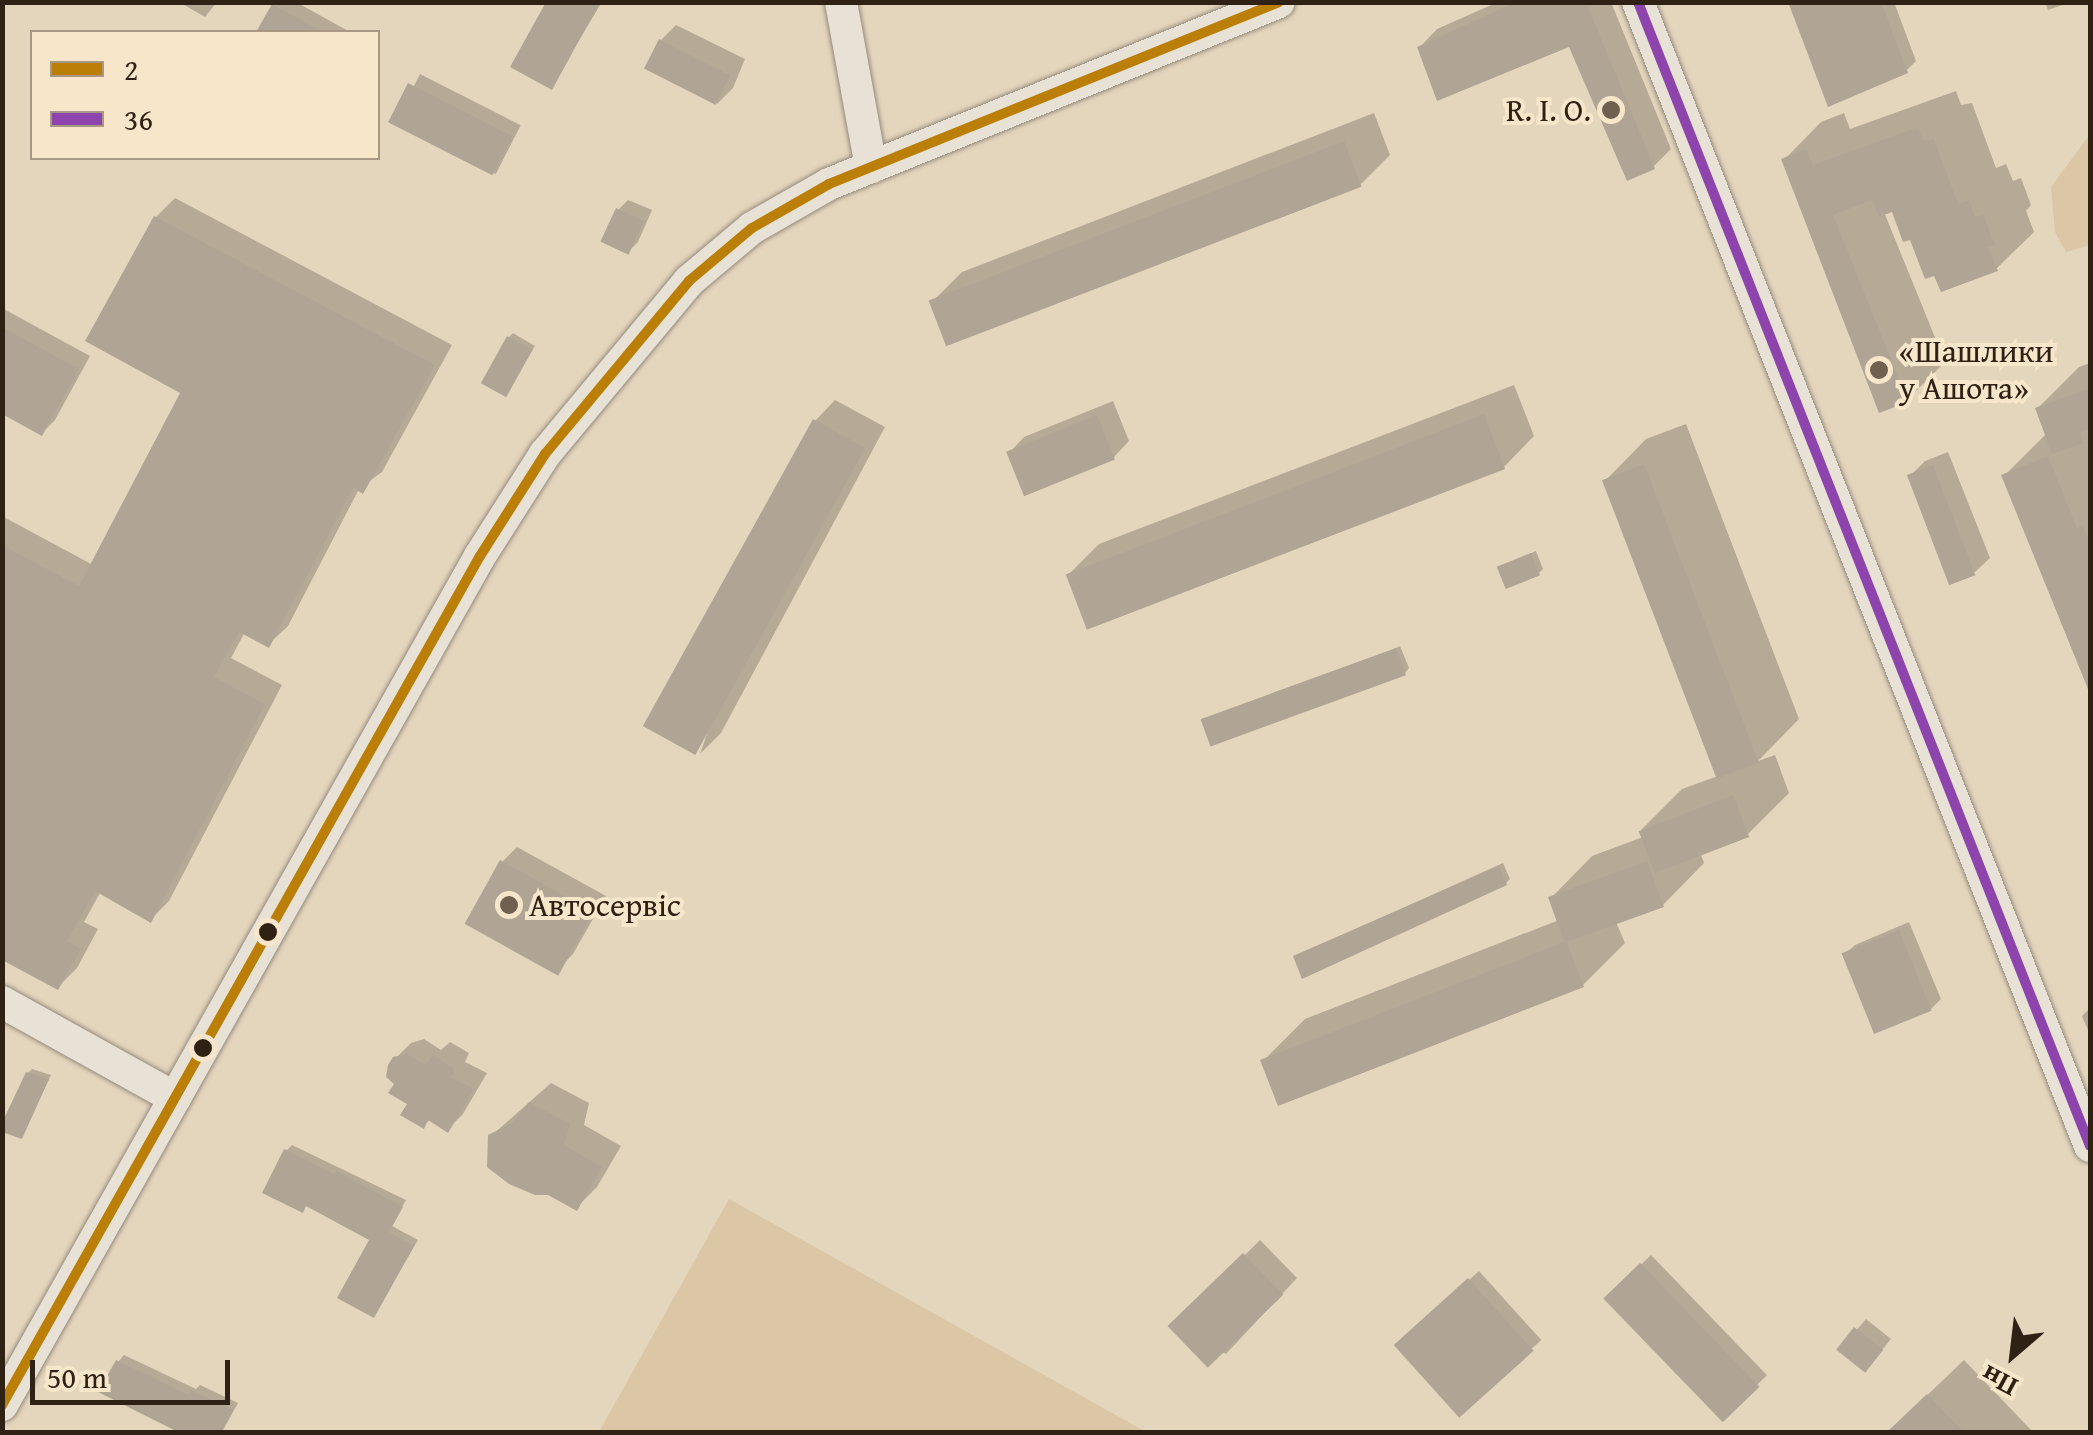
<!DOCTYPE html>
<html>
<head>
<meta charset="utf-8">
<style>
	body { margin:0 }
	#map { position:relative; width:2093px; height:1435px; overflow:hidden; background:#e4d5bd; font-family:"Gentium Book Plus",serif }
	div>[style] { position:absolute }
	.green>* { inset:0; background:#dbc6a6 }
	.shadow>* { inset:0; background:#0003; transform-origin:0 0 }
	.building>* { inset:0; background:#b0a595; transform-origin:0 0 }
	.roads { filter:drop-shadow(0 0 2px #958b7c) drop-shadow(0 0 2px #958b7c) }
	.minor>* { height:32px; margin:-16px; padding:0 16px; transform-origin:16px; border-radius:16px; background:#e8e1d5 }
	.bus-1>* { height:10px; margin:-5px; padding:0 5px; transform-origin:5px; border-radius:5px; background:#bb7e06 }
	.bus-2>* { height:10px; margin:-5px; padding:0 5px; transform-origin:5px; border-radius:5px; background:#8e44ad }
	.dots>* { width:28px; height:28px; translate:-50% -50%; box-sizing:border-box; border:5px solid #f8e6ca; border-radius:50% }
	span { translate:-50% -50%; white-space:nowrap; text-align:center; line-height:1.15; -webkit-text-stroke:8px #f8e6ca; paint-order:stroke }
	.poi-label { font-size:32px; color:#302115 }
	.right { translate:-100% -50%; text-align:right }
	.left { translate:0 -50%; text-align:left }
	.frame { position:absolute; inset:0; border:5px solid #302115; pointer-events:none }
	.legend { position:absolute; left:30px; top:30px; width:350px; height:130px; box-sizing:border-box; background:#f8e6ca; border:2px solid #a89782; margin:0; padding:12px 18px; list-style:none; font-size:30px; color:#302115 }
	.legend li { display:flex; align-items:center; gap:20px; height:50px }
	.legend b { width:50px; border:2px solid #a89782 }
	.north { position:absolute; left:1963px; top:1305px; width:100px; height:100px; -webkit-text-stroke:8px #f8e6ca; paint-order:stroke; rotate:208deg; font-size:28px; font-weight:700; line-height:40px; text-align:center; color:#302115 }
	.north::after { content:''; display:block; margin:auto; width:35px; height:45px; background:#302115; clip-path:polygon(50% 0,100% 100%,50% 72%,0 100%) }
	.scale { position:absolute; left:30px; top:1360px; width:200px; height:45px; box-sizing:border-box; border:5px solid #302115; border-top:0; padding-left:12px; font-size:30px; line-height:35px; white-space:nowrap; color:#302115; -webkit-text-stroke:8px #f8e6ca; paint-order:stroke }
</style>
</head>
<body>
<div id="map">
	<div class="green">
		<div style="clip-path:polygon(2090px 134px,2090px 245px,2066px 252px,2055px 232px,2051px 187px)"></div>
		<div style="clip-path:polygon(729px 1199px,1146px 1432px,599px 1432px)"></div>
	</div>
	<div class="shadow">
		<div style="clip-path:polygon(179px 2px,217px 2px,205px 17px)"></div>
		<div style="clip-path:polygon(277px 2px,296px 2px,350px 32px,259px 32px)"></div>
		<div style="clip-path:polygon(549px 2px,602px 2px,551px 87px)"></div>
		<div style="clip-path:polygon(1498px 2px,1611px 2px,1671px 149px,1653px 167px,1571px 44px,1420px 47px,1437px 29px)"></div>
		<div style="clip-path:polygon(1791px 2px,1894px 2px,1916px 61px,1906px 71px)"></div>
		<div style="clip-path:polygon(2045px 2px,2071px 2px,2048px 10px)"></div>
		<div style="clip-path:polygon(676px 25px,745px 59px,733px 88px,717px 104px,661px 40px)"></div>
		<div style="left:420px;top:74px;width:113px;height:55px;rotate:27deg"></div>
		<div style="clip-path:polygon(1956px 91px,1961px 105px,1972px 103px,1996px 168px,2006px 164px,2013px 181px,2021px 178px,2031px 205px,2026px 211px,2034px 232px,1996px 269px,1911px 237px,1893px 209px,1884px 212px,1945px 362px,1907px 400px,1881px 410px,1784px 160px,1821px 122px,1844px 113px,1850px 129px)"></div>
		<div style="clip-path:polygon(1374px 113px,1390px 155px,1360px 185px,932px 302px,962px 272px)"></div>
		<div style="clip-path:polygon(175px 198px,452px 345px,382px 472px,359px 489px,288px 626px,269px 644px,245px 632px,231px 658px,282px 685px,169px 901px,150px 920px,101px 891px,84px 922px,98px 929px,77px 968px,58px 987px,2px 957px,2px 516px,93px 565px,183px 392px,156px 217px)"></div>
		<div style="clip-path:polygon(628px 200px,652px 210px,638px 242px,628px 252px,618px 210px)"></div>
		<div style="clip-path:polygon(2px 308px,90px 356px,55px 420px,42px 433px,2px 412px)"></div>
		<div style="clip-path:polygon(513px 333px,535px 346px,506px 394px,509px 337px)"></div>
		<div style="clip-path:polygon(2090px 363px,2090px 689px,2004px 476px,2047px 433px,2038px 408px,2079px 367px)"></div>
		<div style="clip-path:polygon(1514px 385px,1534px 436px,1504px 467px,1069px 574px,1099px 544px)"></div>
		<div style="clip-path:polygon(835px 400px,885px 427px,721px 733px,700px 754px,815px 421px)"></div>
		<div style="clip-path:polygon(1113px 401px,1129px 441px,1114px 457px,1009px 453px,1024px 437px)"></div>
		<div style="clip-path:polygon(1686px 424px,1799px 719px,1758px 761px,1775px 755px,1789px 793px,1747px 835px,1700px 852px,1704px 863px,1663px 905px,1616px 922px,1625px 943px,1583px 985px,1263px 1061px,1305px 1019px,1559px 920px,1551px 898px,1592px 856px,1643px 837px,1641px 830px,1682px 789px,1718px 776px,1605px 481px,1646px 439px)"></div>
		<div style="clip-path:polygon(1948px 452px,1990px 558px,1974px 573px,1910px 476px,1925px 461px)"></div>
		<div style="clip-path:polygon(1536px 551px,1543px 569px,1539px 573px,1500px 567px)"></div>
		<div style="clip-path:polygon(1400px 646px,1409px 668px,1405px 673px,1211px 737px)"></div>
		<div style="clip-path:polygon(517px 847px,606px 896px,573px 954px,557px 970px,502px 862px)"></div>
		<div style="clip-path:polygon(1503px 863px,1510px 879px,1506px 883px,1296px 956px)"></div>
		<div style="clip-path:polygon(1909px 922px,1941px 999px,1931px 1009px,1845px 954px,1855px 945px)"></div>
		<div style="clip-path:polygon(2090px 1008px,2090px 1035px,2082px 1016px)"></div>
		<div style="clip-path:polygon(424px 1039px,441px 1050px,450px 1042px,469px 1053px,465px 1062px,487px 1073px,463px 1114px,448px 1129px,431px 1119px,423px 1126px,397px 1084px,395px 1059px,411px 1043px)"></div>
		<div style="clip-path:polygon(32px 1069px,51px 1075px,21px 1136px,28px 1073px)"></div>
		<div style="clip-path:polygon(551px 1083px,589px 1103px,584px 1125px,621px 1146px,597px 1187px,576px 1208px,491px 1136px)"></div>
		<div style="clip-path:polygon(292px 1145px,406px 1200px,392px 1226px,418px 1240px,374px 1315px,372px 1239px,308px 1204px,302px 1210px,286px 1151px)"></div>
		<div style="clip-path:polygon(1260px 1240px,1297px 1278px,1226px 1354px,1173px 1327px)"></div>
		<div style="left:1651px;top:1255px;width:167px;height:62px;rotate:46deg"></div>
		<div style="left:1479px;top:1271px;width:93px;height:96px;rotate:48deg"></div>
		<div style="clip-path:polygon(1866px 1319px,1891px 1339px,1874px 1360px,1840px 1350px)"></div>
		<div style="clip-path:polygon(124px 1355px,196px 1389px,200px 1385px,238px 1403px,222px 1432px,175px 1432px,177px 1429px,118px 1362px)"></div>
		<div style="clip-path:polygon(1964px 1360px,2033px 1432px,1890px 1432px,1917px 1405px)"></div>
	</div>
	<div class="building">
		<div style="clip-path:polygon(546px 2px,600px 2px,552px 90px,510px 67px)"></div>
		<div style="clip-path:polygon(1516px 2px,1586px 2px,1655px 169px,1627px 181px,1569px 47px,1437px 101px,1417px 47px)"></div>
		<div style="clip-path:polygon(1788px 2px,1881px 2px,1908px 73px,1828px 107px)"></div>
		<div style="clip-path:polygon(272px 4px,324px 32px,256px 32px)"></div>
		<div style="left:659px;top:39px;width:80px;height:33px;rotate:27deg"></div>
		<div style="left:408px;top:83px;width:117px;height:44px;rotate:27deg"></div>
		<div style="clip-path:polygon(1918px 127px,1923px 141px,1934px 139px,1958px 204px,1969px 200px,1975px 217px,1983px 214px,1995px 245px,1988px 247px,1998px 271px,1941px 292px,1934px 276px,1925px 279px,1910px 240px,1903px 242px,1892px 212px,1879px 217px,1872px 200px,1833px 215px,1908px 402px,1879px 413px,1781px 159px,1806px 149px,1813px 165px)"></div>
		<div style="left:1344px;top:141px;width:49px;height:445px;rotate:69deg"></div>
		<div style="left:616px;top:208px;width:31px;height:37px;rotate:25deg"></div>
		<div style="clip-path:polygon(154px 216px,435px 365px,363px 494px,353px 488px,269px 648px,239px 632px,214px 677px,265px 704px,151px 923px,95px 891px,67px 941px,81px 949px,58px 990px,2px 960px,2px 545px,79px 586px,180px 393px,85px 341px)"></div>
		<div style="clip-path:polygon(2px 327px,79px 369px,42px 436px,2px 414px)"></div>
		<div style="left:507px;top:336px;width:29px;height:54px;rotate:29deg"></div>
		<div style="clip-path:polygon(2090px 388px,2090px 429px,2080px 433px,2084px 443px,2052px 454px,2035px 408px)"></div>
		<div style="left:1484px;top:414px;width:59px;height:448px;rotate:69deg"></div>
		<div style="left:1097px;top:415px;width:48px;height:98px;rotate:68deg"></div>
		<div style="left:813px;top:419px;width:60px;height:351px;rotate:29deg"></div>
		<div style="clip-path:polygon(2048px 456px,2077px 528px,2083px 525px,2090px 544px,2090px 694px,2001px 475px)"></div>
		<div style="left:1644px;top:464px;width:320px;height:45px;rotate:69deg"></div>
		<div style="left:1933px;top:465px;width:118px;height:28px;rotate:69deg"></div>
		<div style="left:1531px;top:553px;width:24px;height:37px;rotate:68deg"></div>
		<div style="left:1396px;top:648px;width:29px;height:208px;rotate:70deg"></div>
		<div style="left:1733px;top:795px;width:45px;height:101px;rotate:69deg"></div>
		<div style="left:500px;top:860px;width:107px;height:73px;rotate:29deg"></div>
		<div style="clip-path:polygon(1647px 861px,1664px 907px,1567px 942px,1584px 987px,1278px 1106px,1260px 1060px,1564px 942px,1548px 897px)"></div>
		<div style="clip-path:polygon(1499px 866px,1507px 885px,1302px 979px,1293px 956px)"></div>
		<div style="left:1899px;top:930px;width:87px;height:62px;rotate:68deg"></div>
		<div style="clip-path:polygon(407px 1054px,425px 1065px,433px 1055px,455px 1070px,451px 1078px,474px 1089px,448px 1133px,428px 1120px,424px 1129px,400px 1115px,407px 1104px,388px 1093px,394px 1084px,386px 1077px,388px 1065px,393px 1057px)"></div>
		<div style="clip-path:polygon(26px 1072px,49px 1079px,22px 1139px,2px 1132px,2px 1123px)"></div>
		<div style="clip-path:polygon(529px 1102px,570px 1124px,564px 1145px,602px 1167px,577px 1211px,548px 1195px,535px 1195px,509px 1184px,487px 1167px,488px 1135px,512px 1123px)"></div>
		<div style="clip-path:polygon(284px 1149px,334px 1174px,336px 1171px,403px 1207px,389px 1232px,414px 1246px,374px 1318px,337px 1298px,369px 1240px,306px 1206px,303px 1213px,262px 1193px)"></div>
		<div style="left:1243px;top:1253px;width:58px;height:105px;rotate:46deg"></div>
		<div style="left:1640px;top:1263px;width:172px;height:51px;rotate:46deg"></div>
		<div style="left:1468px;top:1278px;width:98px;height:100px;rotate:48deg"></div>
		<div style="left:1854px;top:1327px;width:37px;height:29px;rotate:38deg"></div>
		<div style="clip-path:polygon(116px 1360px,189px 1395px,191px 1390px,233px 1410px,221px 1432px,178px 1432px,98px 1392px)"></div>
		<div style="clip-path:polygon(1927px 1394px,1964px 1432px,1887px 1432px)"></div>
	</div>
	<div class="roads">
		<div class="minor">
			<div style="left:841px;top:2px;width:168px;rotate:79.7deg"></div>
			<div style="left:1638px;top:2px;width:1230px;rotate:68.44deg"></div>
			<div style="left:2px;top:1002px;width:198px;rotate:29deg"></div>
			<div style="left:2px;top:1405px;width:974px;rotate:-60.62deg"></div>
			<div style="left:480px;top:556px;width:121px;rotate:-57.5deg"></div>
			<div style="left:545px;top:454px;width:225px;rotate:-50.2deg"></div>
			<div style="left:689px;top:281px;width:82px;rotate:-40.1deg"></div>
			<div style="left:752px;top:228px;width:89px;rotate:-29.7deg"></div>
			<div style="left:829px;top:184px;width:485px;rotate:-22deg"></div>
		</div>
	</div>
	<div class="bus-1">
		<div style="left:2px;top:1405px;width:974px;rotate:-60.62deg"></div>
		<div style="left:480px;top:556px;width:121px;rotate:-57.5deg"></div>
		<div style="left:545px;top:454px;width:225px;rotate:-50.2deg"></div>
		<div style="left:689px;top:281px;width:82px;rotate:-40.1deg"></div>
		<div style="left:752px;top:228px;width:89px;rotate:-29.7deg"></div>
		<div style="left:829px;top:184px;width:485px;rotate:-22deg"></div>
	</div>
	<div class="bus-2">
		<div style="left:1638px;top:2px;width:1230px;rotate:68.44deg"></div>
	</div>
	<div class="dots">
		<div style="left:1611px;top:110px;background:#6f6050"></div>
		<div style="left:1879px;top:370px;background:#6f6050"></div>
		<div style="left:509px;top:905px;background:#6f6050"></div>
		<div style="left:268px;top:932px;background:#302115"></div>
		<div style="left:203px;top:1048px;background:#302115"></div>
	</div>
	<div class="poi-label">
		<span class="right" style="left:1591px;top:110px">R. I. O.</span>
		<span class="left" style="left:1899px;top:370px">«Шашлики<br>у Ашота»</span>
		<span class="left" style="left:529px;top:905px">Автосервіс</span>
	</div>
	<div class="frame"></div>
	<ul class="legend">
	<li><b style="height:12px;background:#bb7e06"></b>2</li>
	<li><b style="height:12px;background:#8e44ad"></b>36</li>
	</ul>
	<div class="north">Пн</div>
	<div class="scale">50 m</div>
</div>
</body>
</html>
